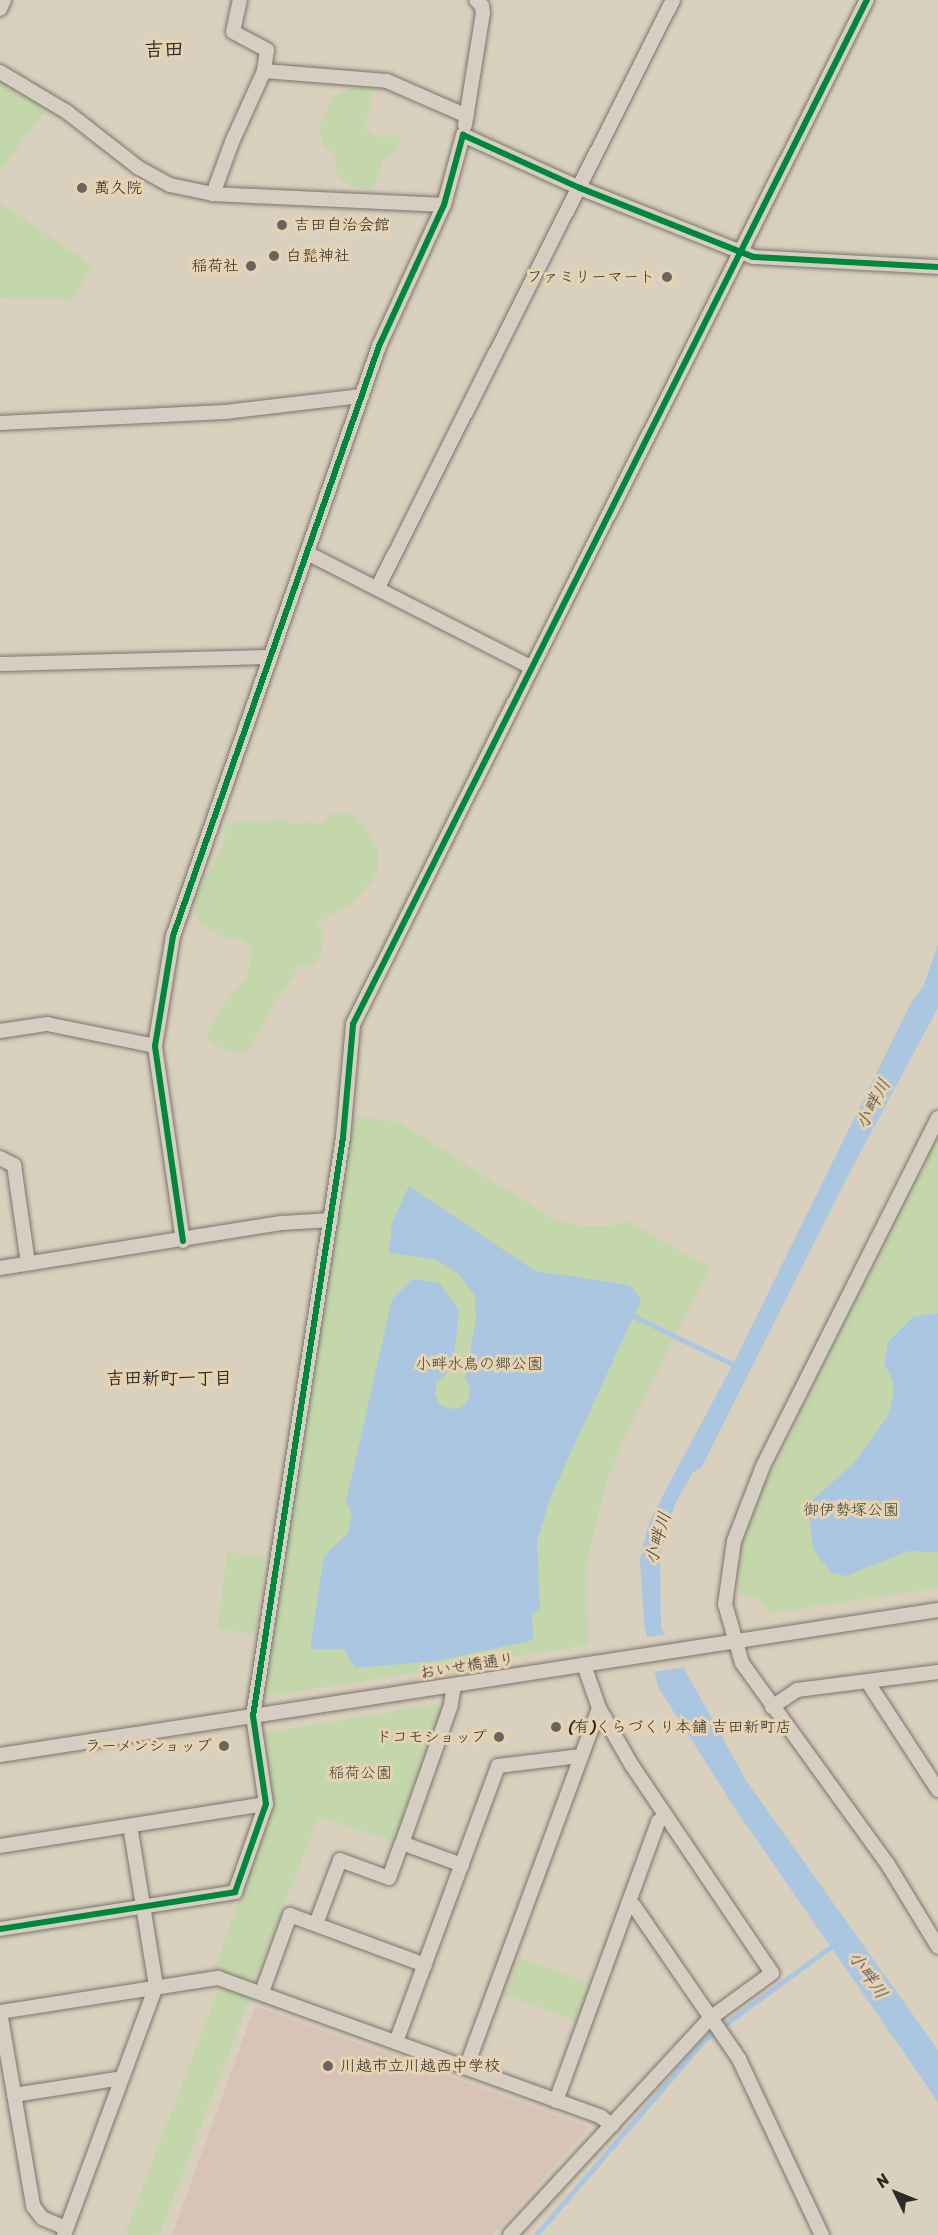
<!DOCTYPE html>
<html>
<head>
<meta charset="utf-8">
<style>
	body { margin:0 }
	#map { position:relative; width:938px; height:2235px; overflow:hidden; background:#dad0be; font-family:Sriracha,"Klee One",sans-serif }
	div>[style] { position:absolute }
	.built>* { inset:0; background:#d7c4b6 }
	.green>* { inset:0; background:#c4d7aa; transform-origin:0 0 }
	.water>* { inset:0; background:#aac6e0 }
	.pier>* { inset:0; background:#dad0be }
	.stream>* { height:4.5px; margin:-2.25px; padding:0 2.25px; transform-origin:2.25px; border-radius:2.25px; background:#aac6e0 }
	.roads { filter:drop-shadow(0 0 2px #7a756d) drop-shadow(0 0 2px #7a756d) }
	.minor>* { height:14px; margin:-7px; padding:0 7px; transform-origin:7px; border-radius:7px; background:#d6cec2 }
	.cycleway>* { height:6px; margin:-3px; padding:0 3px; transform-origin:3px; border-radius:3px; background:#00873e }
	.dots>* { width:16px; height:16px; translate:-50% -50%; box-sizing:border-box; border:3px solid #e7d3b1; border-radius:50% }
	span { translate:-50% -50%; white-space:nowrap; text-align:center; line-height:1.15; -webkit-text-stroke:6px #e7d3b1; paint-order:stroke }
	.poi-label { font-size:16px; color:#2b2b2b }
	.left { translate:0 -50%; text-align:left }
	.right { translate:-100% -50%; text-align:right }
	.park-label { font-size:16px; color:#3f463c }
	.street-label { font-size:16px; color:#2b2b2b }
	.water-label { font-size:18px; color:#3b4248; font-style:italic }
	.neighbourhood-label { font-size:18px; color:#2b2b2b; font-weight:700 }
	.quarter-label { font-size:20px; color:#2b2b2b; font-weight:700 }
	.north { position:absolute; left:866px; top:2163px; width:60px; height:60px; -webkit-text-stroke:4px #e7d3b1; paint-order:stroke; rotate:313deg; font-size:16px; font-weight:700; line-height:24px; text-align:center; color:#2b2b2b }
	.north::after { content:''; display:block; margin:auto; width:21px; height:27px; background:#2b2b2b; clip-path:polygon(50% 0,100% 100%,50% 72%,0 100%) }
</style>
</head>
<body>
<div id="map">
	<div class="built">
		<div style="clip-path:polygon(255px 2006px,589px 2127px,493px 2235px,172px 2235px)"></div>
	</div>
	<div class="green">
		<div style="clip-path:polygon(0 80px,47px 108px,0 171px)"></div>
		<div style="clip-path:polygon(358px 85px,374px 88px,364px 129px,377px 137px,396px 136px,401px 140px,396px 152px,383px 160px,374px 188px,365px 190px,342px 182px,336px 172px,335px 155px,322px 143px,319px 127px,333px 96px)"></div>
		<div style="clip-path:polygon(0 202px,92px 266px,71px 303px,53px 297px,0 298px)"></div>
		<div style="clip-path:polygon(332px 813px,354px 814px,363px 825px,377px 850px,379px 866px,373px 880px,350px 905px,317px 923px,324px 938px,320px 957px,312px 965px,301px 965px,275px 1002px,251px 1046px,243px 1054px,218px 1047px,210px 1043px,207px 1032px,232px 992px,246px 979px,252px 951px,238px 937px,229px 940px,199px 924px,192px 903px,223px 846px,226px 824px,260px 820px,270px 823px,281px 818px,296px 825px,311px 821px,320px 825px)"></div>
		<div style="clip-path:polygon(360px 1116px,399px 1122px,555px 1220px,580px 1226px,612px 1226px,626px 1221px,710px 1267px,624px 1438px,606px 1483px,587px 1560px,588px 1645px,269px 1696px,263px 1691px,351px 1124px)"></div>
		<div style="clip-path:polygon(938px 1132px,938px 1588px,771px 1613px,756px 1597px,739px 1595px,742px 1545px,763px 1484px,778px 1461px,851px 1306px,881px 1256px,899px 1209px,921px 1173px)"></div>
		<div style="left:227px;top:1552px;width:38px;height:78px;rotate:7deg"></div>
		<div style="clip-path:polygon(439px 1704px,440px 1712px,395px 1842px,319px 1817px,253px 1982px,214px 1969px,274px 1804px,263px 1743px,269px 1732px)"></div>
		<div style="left:520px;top:1957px;width:75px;height:40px;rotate:21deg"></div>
		<div style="left:220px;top:1985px;width:33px;height:266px;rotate:21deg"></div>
	</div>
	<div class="water">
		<div style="clip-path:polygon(938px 944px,938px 1008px,852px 1168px,701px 1468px,693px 1472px,675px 1504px,660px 1555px,661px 1627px,747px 1782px,938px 2050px,938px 2102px,736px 1810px,658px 1687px,644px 1623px,640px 1560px,649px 1523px,662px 1497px,734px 1362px,913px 999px,923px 987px)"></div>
		<div style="clip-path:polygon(409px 1186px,535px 1271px,630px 1285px,641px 1300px,551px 1496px,537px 1541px,540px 1609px,532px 1615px,533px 1640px,438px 1661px,355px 1668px,344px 1649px,310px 1649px,324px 1556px,348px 1533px,352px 1514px,346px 1502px,392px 1299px,412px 1279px,439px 1283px,459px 1310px,454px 1358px,450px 1370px,436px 1383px,435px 1395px,440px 1405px,452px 1409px,461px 1408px,469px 1399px,470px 1386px,465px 1378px,476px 1320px,475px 1296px,459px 1274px,437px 1260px,389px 1253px,392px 1222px)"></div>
		<div style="clip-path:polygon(938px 1313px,938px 1552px,908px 1551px,846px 1576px,831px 1573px,813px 1549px,808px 1504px,854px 1463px,888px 1416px,893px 1396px,893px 1381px,884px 1363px,888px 1342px,913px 1317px)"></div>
	</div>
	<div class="pier">
		<div style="clip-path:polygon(668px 1634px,686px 1667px,652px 1672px,644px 1638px)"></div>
	</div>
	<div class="stream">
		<div style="left:634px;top:1316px;width:114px;rotate:26.1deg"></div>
		<div style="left:536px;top:2235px;width:259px;rotate:-49.2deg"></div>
		<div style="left:705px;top:2039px;width:161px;rotate:-36.2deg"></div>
	</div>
	<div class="roads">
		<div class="minor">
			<div style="left:0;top:9px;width:10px;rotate:-66deg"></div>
			<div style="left:264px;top:71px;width:123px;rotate:4.6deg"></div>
			<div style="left:387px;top:81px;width:87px;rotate:23.6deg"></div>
			<div style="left:0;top:72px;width:78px;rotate:30.8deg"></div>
			<div style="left:67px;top:112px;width:91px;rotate:37.9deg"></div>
			<div style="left:139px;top:168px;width:35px;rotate:29deg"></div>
			<div style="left:170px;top:185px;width:44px;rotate:11.8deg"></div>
			<div style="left:213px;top:194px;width:231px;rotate:2.7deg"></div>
			<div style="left:465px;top:125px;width:113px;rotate:-80.9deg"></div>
			<div style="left:483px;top:13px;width:7px;rotate:-98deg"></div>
			<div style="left:482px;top:6px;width:8px;rotate:-135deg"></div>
			<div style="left:213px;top:194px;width:55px;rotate:-69.9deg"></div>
			<div style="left:232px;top:142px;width:78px;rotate:-65.7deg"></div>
			<div style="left:264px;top:71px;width:21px;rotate:-82deg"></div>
			<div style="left:267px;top:50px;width:38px;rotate:-152deg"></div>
			<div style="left:233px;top:32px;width:33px;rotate:-78deg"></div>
			<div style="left:0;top:423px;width:225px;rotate:-2.8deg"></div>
			<div style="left:225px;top:412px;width:138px;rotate:-6.7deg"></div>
			<div style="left:307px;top:553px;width:251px;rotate:27deg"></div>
			<div style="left:378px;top:587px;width:657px;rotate:-63.32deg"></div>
			<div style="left:0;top:664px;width:269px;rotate:-1.5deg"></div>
			<div style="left:0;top:1031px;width:48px;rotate:-8.5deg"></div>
			<div style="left:47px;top:1024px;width:110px;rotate:11.5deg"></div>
			<div style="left:938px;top:1118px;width:390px;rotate:116.7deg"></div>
			<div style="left:763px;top:1466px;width:80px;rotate:111.1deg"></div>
			<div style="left:734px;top:1541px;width:64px;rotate:98.1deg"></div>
			<div style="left:725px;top:1604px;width:61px;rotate:73.9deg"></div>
			<div style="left:742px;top:1663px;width:247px;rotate:54.1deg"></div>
			<div style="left:887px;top:1863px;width:98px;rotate:58.7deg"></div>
			<div style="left:0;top:1158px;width:16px;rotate:27deg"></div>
			<div style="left:14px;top:1165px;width:99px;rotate:81.9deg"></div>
			<div style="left:183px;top:1241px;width:197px;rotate:-98.2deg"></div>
			<div style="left:155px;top:1046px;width:111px;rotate:-80.7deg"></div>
			<div style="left:173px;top:936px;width:625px;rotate:-70.75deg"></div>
			<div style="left:379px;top:346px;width:155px;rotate:-65.3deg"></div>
			<div style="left:444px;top:205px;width:73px;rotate:-74.8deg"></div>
			<div style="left:463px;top:135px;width:128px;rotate:24.4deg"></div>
			<div style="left:580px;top:188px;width:186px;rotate:21.7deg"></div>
			<div style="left:753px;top:257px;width:185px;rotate:3.1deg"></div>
			<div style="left:0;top:1268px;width:286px;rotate:-9.1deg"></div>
			<div style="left:282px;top:1223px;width:49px;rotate:-3.5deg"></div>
			<div style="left:867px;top:1681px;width:130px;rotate:56.9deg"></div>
			<div style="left:454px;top:1685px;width:20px;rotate:99deg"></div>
			<div style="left:451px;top:1705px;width:146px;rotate:109.5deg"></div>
			<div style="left:402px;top:1843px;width:64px;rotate:20.1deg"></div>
			<div style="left:772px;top:1707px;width:30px;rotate:-34deg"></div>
			<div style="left:797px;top:1690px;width:142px;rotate:-7.3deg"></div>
			<div style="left:0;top:1755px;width:949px;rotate:-8.79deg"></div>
			<div style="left:0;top:1846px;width:269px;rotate:-9deg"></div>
			<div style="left:628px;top:1904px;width:6px;rotate:18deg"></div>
			<div style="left:634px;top:1906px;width:186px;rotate:55.5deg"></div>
			<div style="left:739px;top:2059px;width:195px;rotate:64.8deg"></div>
			<div style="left:316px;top:1924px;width:68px;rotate:-69.4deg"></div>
			<div style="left:340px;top:1860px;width:52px;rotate:20.2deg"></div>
			<div style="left:389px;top:1878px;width:37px;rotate:-70deg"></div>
			<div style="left:0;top:1929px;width:238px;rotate:-8.9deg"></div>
			<div style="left:235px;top:1892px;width:93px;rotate:-70.6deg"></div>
			<div style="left:266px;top:1804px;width:89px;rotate:-98.4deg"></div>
			<div style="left:253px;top:1716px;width:586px;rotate:-81.16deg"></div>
			<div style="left:343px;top:1137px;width:113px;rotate:-84.9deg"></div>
			<div style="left:353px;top:1024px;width:1146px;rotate:-63.35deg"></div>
			<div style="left:262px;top:1992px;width:82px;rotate:-70deg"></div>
			<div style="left:290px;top:1915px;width:144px;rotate:20.3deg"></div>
			<div style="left:0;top:2012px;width:221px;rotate:-8.9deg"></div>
			<div style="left:218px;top:1978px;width:407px;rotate:19.9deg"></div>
			<div style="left:601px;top:2117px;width:14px;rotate:36deg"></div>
			<div style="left:0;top:2012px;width:197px;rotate:80.3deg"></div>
			<div style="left:33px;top:2206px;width:15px;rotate:53deg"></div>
			<div style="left:42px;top:2218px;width:26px;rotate:23deg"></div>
			<div style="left:396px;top:2042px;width:294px;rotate:-69.7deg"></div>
			<div style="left:498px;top:1766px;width:84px;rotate:-6.9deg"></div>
			<div style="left:466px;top:2068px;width:384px;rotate:-69.7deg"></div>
			<div style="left:14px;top:2095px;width:109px;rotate:-8.9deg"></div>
			<div style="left:556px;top:2101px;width:297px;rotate:-69.9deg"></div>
			<div style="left:658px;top:1822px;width:10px;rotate:-45deg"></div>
			<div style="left:64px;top:2235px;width:265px;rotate:-69.7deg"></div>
			<div style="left:156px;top:1986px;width:162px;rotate:-99.2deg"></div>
			<div style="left:510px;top:2235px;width:294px;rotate:-47.3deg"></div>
			<div style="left:709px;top:2019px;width:78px;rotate:-36.1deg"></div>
			<div style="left:772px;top:1973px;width:252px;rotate:-124deg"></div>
			<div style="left:631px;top:1764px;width:64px;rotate:-119.7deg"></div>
			<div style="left:599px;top:1708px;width:46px;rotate:-109.2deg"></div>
		</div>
	</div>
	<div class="cycleway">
		<div style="left:183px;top:1241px;width:197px;rotate:-98.2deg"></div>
		<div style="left:155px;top:1046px;width:111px;rotate:-80.7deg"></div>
		<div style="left:173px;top:936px;width:625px;rotate:-70.75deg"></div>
		<div style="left:379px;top:346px;width:155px;rotate:-65.3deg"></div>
		<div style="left:444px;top:205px;width:73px;rotate:-74.8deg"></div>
		<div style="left:463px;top:135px;width:128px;rotate:24.4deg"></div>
		<div style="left:580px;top:188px;width:186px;rotate:21.7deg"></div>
		<div style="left:753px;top:257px;width:185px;rotate:3.1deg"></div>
		<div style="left:0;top:1929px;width:238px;rotate:-8.9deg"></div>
		<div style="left:235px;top:1892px;width:93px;rotate:-70.6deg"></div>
		<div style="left:266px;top:1804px;width:89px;rotate:-98.4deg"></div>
		<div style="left:253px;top:1716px;width:586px;rotate:-81.16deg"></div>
		<div style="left:343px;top:1137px;width:113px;rotate:-84.9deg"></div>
		<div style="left:353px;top:1024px;width:1146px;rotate:-63.35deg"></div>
	</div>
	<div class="dots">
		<div style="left:82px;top:188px;background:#68655e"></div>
		<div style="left:282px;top:225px;background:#68655e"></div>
		<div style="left:274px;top:256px;background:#68655e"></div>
		<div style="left:251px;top:266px;background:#68655e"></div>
		<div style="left:667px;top:277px;background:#68655e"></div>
		<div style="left:556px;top:1727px;background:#68655e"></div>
		<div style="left:499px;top:1737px;background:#68655e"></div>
		<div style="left:224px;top:1746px;background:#68655e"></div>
		<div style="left:328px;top:2066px;background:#68655e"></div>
	</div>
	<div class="poi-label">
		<span class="left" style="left:94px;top:188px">萬久院</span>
		<span class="left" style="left:294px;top:225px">吉田自治会館</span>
		<span class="left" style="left:286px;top:256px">白髭神社</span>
		<span class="right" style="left:239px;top:266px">稲荷社</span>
		<span class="right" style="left:655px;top:277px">ファミリーマート</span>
		<span class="left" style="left:568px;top:1727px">(有)くらづくり本舗 吉田新町店</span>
		<span class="right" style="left:487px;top:1737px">ドコモショップ</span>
		<span class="right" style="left:212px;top:1746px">ラーメンショップ</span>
		<span class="left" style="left:340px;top:2066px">川越市立川越西中学校</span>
	</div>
	<div class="park-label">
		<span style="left:479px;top:1364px">小畔水鳥の郷公園</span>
		<span style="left:851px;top:1510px">御伊勢塚公園</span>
		<span style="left:360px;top:1773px">稲荷公園</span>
	</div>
	<div class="street-label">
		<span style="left:467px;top:1666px;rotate:-9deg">おいせ橋通り</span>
	</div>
	<div class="water-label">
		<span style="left:873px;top:1104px;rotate:-62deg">小畔川</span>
		<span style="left:658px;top:1538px;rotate:-74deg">小畔川</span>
		<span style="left:868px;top:1975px;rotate:55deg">小畔川</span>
	</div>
	<div class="neighbourhood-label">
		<span style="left:169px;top:1378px">吉田新町一丁目</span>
	</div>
	<div class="quarter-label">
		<span style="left:164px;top:49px">吉田</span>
	</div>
	<div class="north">N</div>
</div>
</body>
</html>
